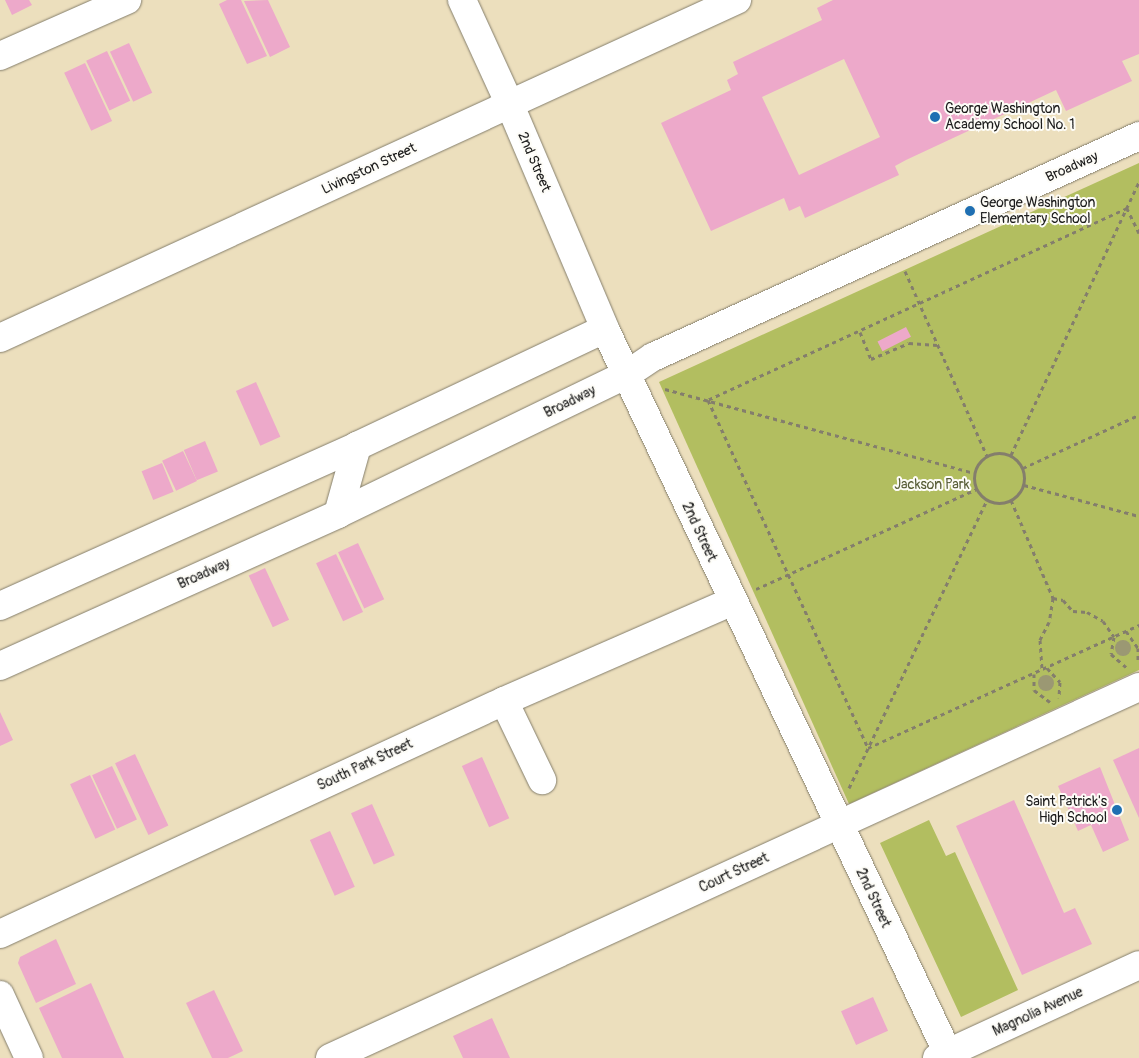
<!DOCTYPE html>
<html>
<head>
<meta charset="utf-8">
<style>
	body { margin:0 }
	#map { position:relative; width:1139px; height:1058px; overflow:hidden; background:#ecdfbd; font-family:Pangolin,sans-serif }
	div>[style] { position:absolute }
	.green>* { inset:0; background:#b2be60 }
	.building>* { inset:0; background:#eda9ca; transform-origin:0 0 }
	.path>* { height:3px; margin-top:-1.5px; transform-origin:0; background:repeating-linear-gradient(90deg,#847e6c 0 4px,transparent 0 8px) }
	.path>.ring { margin:-1.5px; padding:0; box-sizing:content-box; background:none; border:3px solid #847e6c; border-radius:50% }
	.roads { filter:drop-shadow(0 0 1px #847e6c) drop-shadow(0 0 1px #847e6c) }
	.minor>* { height:28px; margin:-14px; padding:0 14px; transform-origin:14px; border-radius:14px; background:#fff }
	.trees>* { width:16px; height:16px; margin:-8px; border-radius:50%; background:#9b9873 }
	.dots>* { width:14px; height:14px; translate:-50% -50%; box-sizing:border-box; border:2px solid #fdfcf7; border-radius:50% }
	span { translate:-50% -50%; white-space:nowrap; text-align:center; line-height:1.15; -webkit-text-stroke:4px #fdfcf7; paint-order:stroke }
	.poi-label { font-size:14px; color:#1c1c1c }
	.left { translate:0 -50%; text-align:left }
	.right { translate:-100% -50%; text-align:right }
	.street-label { font-size:14px; color:#1c1c1c }
	.park-label { font-size:14px; color:#585d37 }
</style>
</head>
<body>
<div id="map">
	<div class="green">
		<div style="clip-path:polygon(1139px 163px,1139px 670px,849px 804px,659px 382px)"></div>
		<div style="clip-path:polygon(929px 820px,946px 856px,955px 852px,1018px 990px,961px 1017px,880px 843px)"></div>
	</div>
	<div class="building">
		<div style="clip-path:polygon(5px 0,29px 0,32px 5px,12px 15px)"></div>
		<div style="clip-path:polygon(227px 0,241px 0,267px 56px,247px 64px,219px 4px)"></div>
		<div style="clip-path:polygon(268px 0,290px 47px,270px 57px,244px 1px)"></div>
		<div style="clip-path:polygon(evenodd,833px 0,1139px 0,1139px 54px,1122px 61px,1132px 81px,1066px 111px,1056px 90px,906px 160px,895px 166px,899px 175px,805px 218px,800px 206px,789px 211px,784px 198px,711px 231px,661px 123px,731px 90px,727px 80px,738px 74px,733px 62px,822px 20px,817px 8px,833px 0,844px 59px,880px 137px,799px 175px,762px 97px,844px 59px)"></div>
		<div style="left:129px;top:43px;width:55px;height:21px;rotate:65deg"></div>
		<div style="left:107px;top:51px;width:55px;height:23px;rotate:65deg"></div>
		<div style="left:85px;top:63px;width:64px;height:23px;rotate:65deg"></div>
		<div style="left:906px;top:327px;width:11px;height:32px;rotate:63deg"></div>
		<div style="left:256px;top:382px;width:60px;height:22px;rotate:66deg"></div>
		<div style="left:205px;top:441px;width:33px;height:23px;rotate:67deg"></div>
		<div style="left:183px;top:451px;width:33px;height:23px;rotate:65deg"></div>
		<div style="left:162px;top:463px;width:31px;height:22px;rotate:68deg"></div>
		<div style="left:358px;top:543px;width:62px;height:22px;rotate:65deg"></div>
		<div style="left:336px;top:554px;width:64px;height:22px;rotate:65deg"></div>
		<div style="left:265px;top:568px;width:57px;height:18px;rotate:65deg"></div>
		<div style="clip-path:polygon(0 712px,13px 740px,0 746px)"></div>
		<div style="clip-path:polygon(1139px 748px,1139px 818px,1113px 760px)"></div>
		<div style="left:135px;top:754px;width:79px;height:22px;rotate:65deg"></div>
		<div style="left:482px;top:757px;width:67px;height:22px;rotate:66deg"></div>
		<div style="left:112px;top:766px;width:59px;height:22px;rotate:65deg"></div>
		<div style="clip-path:polygon(1100px 767px,1129px 840px,1103px 852px,1091px 825px,1078px 831px,1058px 786px)"></div>
		<div style="left:90px;top:775px;width:60px;height:22px;rotate:65deg"></div>
		<div style="clip-path:polygon(1014px 800px,1064px 913px,1075px 908px,1092px 944px,1022px 975px,956px 826px)"></div>
		<div style="left:372px;top:804px;width:56px;height:23px;rotate:66deg"></div>
		<div style="left:330px;top:831px;width:61px;height:22px;rotate:66deg"></div>
		<div style="clip-path:polygon(56px 939px,76px 984px,36px 1003px,18px 963px,20px 957px)"></div>
		<div style="clip-path:polygon(91px 983px,124px 1058px,62px 1058px,39px 1008px)"></div>
		<div style="clip-path:polygon(214px 990px,243px 1051px,228px 1058px,212px 1058px,186px 1003px)"></div>
		<div style="left:873px;top:997px;width:37px;height:35px;rotate:66deg"></div>
		<div style="clip-path:polygon(492px 1018px,510px 1058px,463px 1058px,453px 1036px)"></div>
	</div>
	<div class="path">
		<div style="left:1139px;top:233px;width:28px;rotate:-116deg"></div>
		<div style="left:1127px;top:208px;width:461px;rotate:155.4deg"></div>
		<div style="left:708px;top:400px;width:383px;rotate:65.3deg"></div>
		<div style="left:868px;top:748px;width:298px;rotate:-24.4deg"></div>
		<div style="left:905px;top:271px;width:202px;rotate:66.1deg"></div>
		<div style="left:860px;top:332px;width:29px;rotate:68deg"></div>
		<div style="left:871px;top:359px;width:41px;rotate:-22.8deg"></div>
		<div style="left:909px;top:343px;width:28px;rotate:4deg"></div>
		<div style="left:665px;top:389px;width:321px;rotate:15.2deg"></div>
		<div class="ring" style="left:974px;top:453px;width:47px;height:47px"></div>
		<div style="left:1011px;top:455px;width:302px;rotate:-64.9deg"></div>
		<div style="left:1023px;top:468px;width:128px;rotate:-24.6deg"></div>
		<div style="left:1024px;top:485px;width:119px;rotate:15.1deg"></div>
		<div style="left:1011px;top:500px;width:107px;rotate:66.8deg"></div>
		<div style="left:1053px;top:598px;width:24px;rotate:99deg"></div>
		<div style="left:1049px;top:622px;width:20px;rotate:117deg"></div>
		<div style="left:1040px;top:640px;width:30px;rotate:86deg"></div>
		<div style="left:756px;top:589px;width:242px;rotate:-24.4deg"></div>
		<div style="left:1053px;top:598px;width:10px;rotate:11deg"></div>
		<div style="left:1063px;top:600px;width:15px;rotate:48deg"></div>
		<div style="left:1073px;top:611px;width:14px;rotate:4deg"></div>
		<div style="left:1087px;top:612px;width:18px;rotate:29deg"></div>
		<div style="left:1103px;top:621px;width:19px;rotate:55deg"></div>
		<div style="left:1114px;top:637px;width:17px;rotate:100deg"></div>
		<div style="left:1111px;top:654px;width:20px;rotate:41deg"></div>
		<div style="left:1126px;top:631px;width:21px;rotate:55deg"></div>
		<div style="left:1138px;top:648px;width:14px;rotate:90deg"></div>
		<div style="left:1047px;top:668px;width:19px;rotate:47deg"></div>
		<div style="left:1060px;top:682px;width:16px;rotate:94deg"></div>
		<div style="left:1034px;top:674px;width:16px;rotate:90deg"></div>
		<div style="left:1034px;top:690px;width:20px;rotate:37deg"></div>
		<div style="left:849px;top:788px;width:319px;rotate:-64.4deg"></div>
	</div>
	<div class="roads">
		<div class="minor">
			<div style="left:462px;top:0;width:115px;rotate:65.4deg"></div>
			<div style="left:510px;top:105px;width:243px;rotate:67deg"></div>
			<div style="left:605px;top:329px;width:807px;rotate:64.67deg"></div>
			<div style="left:0;top:56px;width:139px;rotate:-23.8deg"></div>
			<div style="left:0;top:338px;width:811px;rotate:-24.64deg"></div>
			<div style="left:338px;top:514px;width:71px;rotate:-74.4deg"></div>
			<div style="left:0;top:606px;width:391px;rotate:-24.1deg"></div>
			<div style="left:357px;top:446px;width:274px;rotate:-25.3deg"></div>
			<div style="left:0;top:666px;width:371px;rotate:-24.2deg"></div>
			<div style="left:338px;top:514px;width:320px;rotate:-25.8deg"></div>
			<div style="left:626px;top:375px;width:32px;rotate:-34deg"></div>
			<div style="left:653px;top:357px;width:534px;rotate:-24.45deg"></div>
			<div style="left:504px;top:701px;width:88px;rotate:64.3deg"></div>
			<div style="left:0;top:934px;width:555px;rotate:-24.81deg"></div>
			<div style="left:504px;top:701px;width:248px;rotate:-23.6deg"></div>
			<div style="left:0;top:995px;width:69px;rotate:65.3deg"></div>
			<div style="left:330px;top:1058px;width:890px;rotate:-24.64deg"></div>
			<div style="left:937px;top:1058px;width:222px;rotate:-24.7deg"></div>
		</div>
	</div>
	<div class="trees">
		<div style="left:1123px;top:648px"></div>
		<div style="left:1046px;top:683px"></div>
	</div>
	<div class="dots">
		<div style="left:935px;top:117px;background:#1f6fb2"></div>
		<div style="left:970px;top:211px;background:#1f6fb2"></div>
		<div style="left:1117px;top:810px;background:#1f6fb2"></div>
	</div>
	<div class="poi-label">
		<span class="left" style="left:945px;top:117px">George Washington<br>Academy School No. 1</span>
		<span class="left" style="left:980px;top:211px">George Washington<br>Elementary School</span>
		<span class="right" style="left:1107px;top:810px">Saint Patrick's<br>High School</span>
	</div>
	<div class="street-label">
		<span style="left:534px;top:162px;rotate:67deg">2nd Street</span>
		<span style="left:1072px;top:167px;rotate:-24deg">Broadway</span>
		<span style="left:369px;top:169px;rotate:-25deg">Livingston Street</span>
		<span style="left:570px;top:402px;rotate:-26deg">Broadway</span>
		<span style="left:699px;top:532px;rotate:65deg">2nd Street</span>
		<span style="left:204px;top:574px;rotate:-24deg">Broadway</span>
		<span style="left:365px;top:765px;rotate:-25deg">South Park Street</span>
		<span style="left:734px;top:873px;rotate:-25deg">Court Street</span>
		<span style="left:873px;top:898px;rotate:65deg">2nd Street</span>
		<span style="left:1038px;top:1012px;rotate:-25deg">Magnolia Avenue</span>
	</div>
	<div class="park-label">
		<span style="left:932px;top:485px">Jackson Park</span>
	</div>
</div>
</body>
</html>
